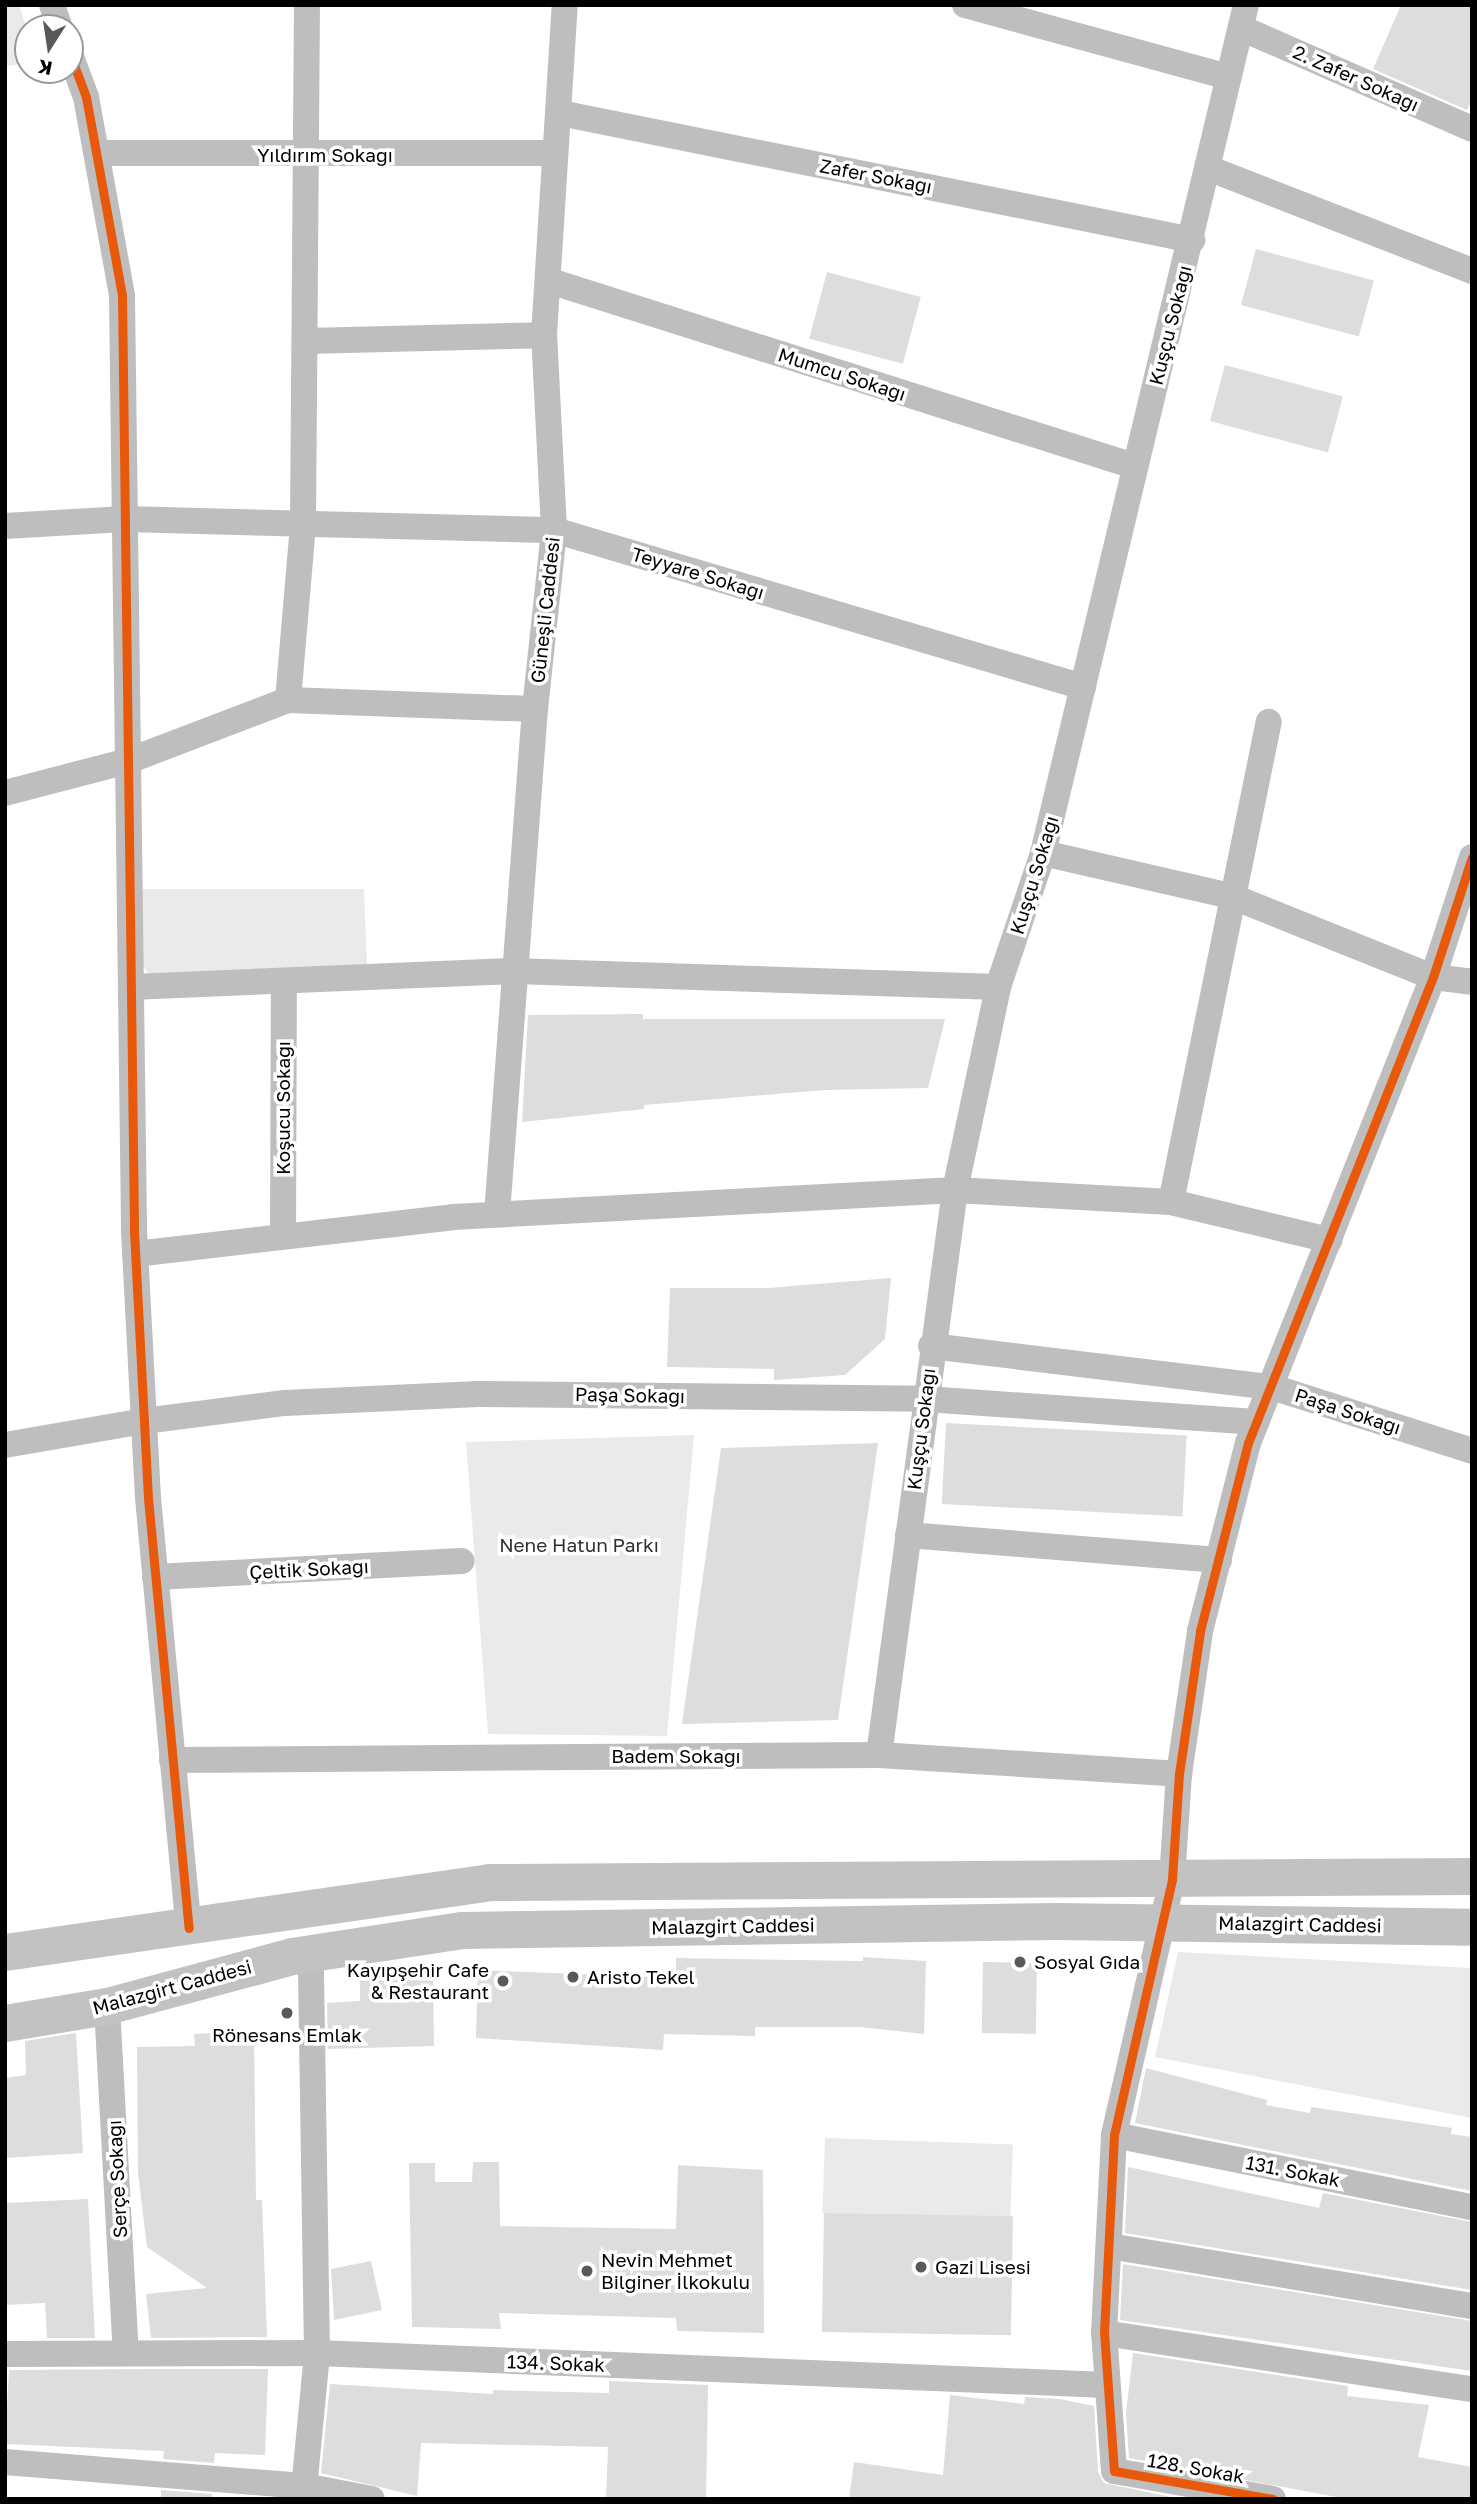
<!DOCTYPE html>
<html>
<head>
<meta charset="utf-8">
<style>
	body { margin:0 }
	#map { position:relative; width:1477px; height:2504px; overflow:hidden; background:#fff; font-family:"Golos Text",sans-serif }
	div>[style] { position:absolute }
	.green>* { inset:0; background:#eaeaea; transform-origin:0 0 }
	.building>* { inset:0; background:#ddd; transform-origin:0 0 }
	.street>* { height:26px; margin:-13px; padding:0 13px; transform-origin:13px; border-radius:13px; background:#bebebe }
	.secondary>* { height:37px; margin:-18.5px; padding:0 18.5px; transform-origin:18.5px; border-radius:18.5px; background:#c2c2c2 }
	.cycleway>* { height:9px; margin:-4.5px; padding:0 4.5px; transform-origin:4.5px; border-radius:4.5px; background:#e8590c }
	.dots>* { width:19px; height:19px; translate:-50% -50%; box-sizing:border-box; border:4px solid #fff; border-radius:50% }
	span { translate:-50% -50%; white-space:nowrap; text-align:center; line-height:1.15; -webkit-text-stroke:7px #fff; paint-order:stroke }
	.street-label { font-size:19px; color:#000 }
	.park-label { font-size:19px; color:#303030 }
	.poi-label { font-size:19px; color:#000 }
	.left { translate:0 -50%; text-align:left }
	.right { translate:-100% -50%; text-align:right }
	.frame { position:absolute; inset:0; border:7px solid #000; pointer-events:none }
	.north { position:absolute; left:14px; top:14px; width:70px; height:70px; box-sizing:border-box; background:#fff; border:2px solid #999; border-radius:50%; rotate:192deg; font-size:19px; font-weight:700; line-height:28px; text-align:center; color:#000 }
	.north::after { content:''; display:block; margin:auto; width:24px; height:32px; background:#595959; clip-path:polygon(50% 0,100% 100%,50% 72%,0 100%) }
</style>
</head>
<body>
<div id="map">
	<div class="green">
		<div style="clip-path:polygon(5px 5px,19px 5px,28px 33px,28px 63px,5px 66px)"></div>
		<div style="clip-path:polygon(141px 889px,364px 889px,367px 966px,149px 975px,142px 965px)"></div>
		<div style="clip-path:polygon(694px 1435px,667px 1736px,488px 1734px,466px 1442px)"></div>
		<div style="clip-path:polygon(1178px 1952px,1472px 1968px,1472px 2118px,1155px 2057px)"></div>
		<div style="left:825px;top:2138px;width:188px;height:75px;rotate:2deg"></div>
	</div>
	<div class="building">
		<div style="clip-path:polygon(1401px 5px,1472px 5px,1472px 100px,1467px 110px,1373px 69px)"></div>
		<div style="left:1256px;top:249px;width:122px;height:58px;rotate:15deg"></div>
		<div style="left:827px;top:272px;width:97px;height:69px;rotate:15deg"></div>
		<div style="left:1225px;top:365px;width:122px;height:58px;rotate:15deg"></div>
		<div style="clip-path:polygon(643px 1014px,643px 1019px,945px 1019px,928px 1088px,824px 1090px,644px 1105px,644px 1109px,522px 1122px,528px 1015px)"></div>
		<div style="clip-path:polygon(891px 1278px,885px 1339px,845px 1375px,774px 1380px,774px 1369px,667px 1367px,670px 1288px,768px 1288px)"></div>
		<div style="left:946px;top:1423px;width:241px;height:81px;rotate:3deg"></div>
		<div style="clip-path:polygon(878px 1443px,838px 1720px,682px 1724px,721px 1448px)"></div>
		<div style="clip-path:polygon(863px 1957px,926px 1961px,924px 2034px,860px 2027px,755px 2027px,755px 2036px,664px 2034px,663px 2050px,476px 2038px,478px 1970px,676px 1978px,676px 1958px,863px 1961px)"></div>
		<div style="left:983px;top:1962px;width:54px;height:71px;rotate:1deg"></div>
		<div style="clip-path:polygon(433px 1973px,434px 2046px,328px 2049px,327px 2003px,360px 2001px,360px 1974px)"></div>
		<div style="clip-path:polygon(254px 2031px,256px 2200px,262px 2200px,267px 2337px,151px 2338px,146px 2294px,207px 2288px,147px 2247px,138px 2173px,137px 2047px,195px 2046px,194px 2034px)"></div>
		<div style="clip-path:polygon(76px 2033px,83px 2153px,5px 2158px,5px 2078px,26px 2075px,25px 2041px)"></div>
		<div style="clip-path:polygon(1146px 2068px,1267px 2100px,1266px 2105px,1310px 2113px,1311px 2107px,1452px 2128px,1451px 2134px,1472px 2137px,1472px 2191px,1135px 2123px)"></div>
		<div style="clip-path:polygon(473px 2162px,499px 2162px,500px 2226px,676px 2229px,678px 2165px,763px 2170px,764px 2333px,677px 2331px,676px 2318px,499px 2313px,501px 2329px,412px 2327px,409px 2163px,435px 2163px,435px 2182px,472px 2182px)"></div>
		<div style="clip-path:polygon(1128px 2167px,1319px 2208px,1323px 2193px,1472px 2222px,1472px 2290px,1125px 2233px)"></div>
		<div style="clip-path:polygon(88px 2199px,95px 2338px,47px 2338px,45px 2303px,5px 2305px,5px 2203px)"></div>
		<div style="left:824px;top:2213px;width:189px;height:119px;rotate:1deg"></div>
		<div style="clip-path:polygon(371px 2261px,382px 2310px,334px 2320px,331px 2269px)"></div>
		<div style="clip-path:polygon(1123px 2264px,1472px 2321px,1472px 2371px,1120px 2320px)"></div>
		<div style="clip-path:polygon(1133px 2353px,1348px 2386px,1347px 2396px,1429px 2405px,1418px 2457px,1472px 2467px,1472px 2499px,1347px 2499px,1129px 2458px,1126px 2413px)"></div>
		<div style="clip-path:polygon(155px 2369px,268px 2369px,265px 2455px,215px 2453px,214px 2463px,163px 2459px,164px 2451px,5px 2444px,9px 2370px)"></div>
		<div style="clip-path:polygon(609px 2381px,708px 2385px,706px 2499px,606px 2499px,608px 2447px,421px 2443px,417px 2496px,321px 2473px,330px 2384px,493px 2394px,493px 2390px,609px 2393px)"></div>
		<div style="clip-path:polygon(950px 2395px,1024px 2404px,1025px 2397px,1060px 2399px,1094px 2406px,1098px 2472px,1104px 2483px,1181px 2499px,849px 2499px,854px 2462px,943px 2475px)"></div>
		<div style="clip-path:polygon(161px 2490px,212px 2494px,212px 2499px,161px 2499px)"></div>
	</div>
	<div class="street">
		<div style="left:52px;top:5px;width:24px;rotate:71deg"></div>
		<div style="left:965px;top:5px;width:273px;rotate:15.3deg"></div>
		<div style="left:1241px;top:28px;width:252px;rotate:23.6deg"></div>
		<div style="left:70px;top:54px;width:46px;rotate:69.6deg"></div>
		<div style="left:86px;top:97px;width:202px;rotate:79.7deg"></div>
		<div style="left:122px;top:296px;width:935px;rotate:89.26deg"></div>
		<div style="left:134px;top:1231px;width:267px;rotate:87deg"></div>
		<div style="left:148px;top:1498px;width:432px;rotate:84.6deg"></div>
		<div style="left:560px;top:113px;width:645px;rotate:11.36deg"></div>
		<div style="left:97px;top:153px;width:456px"></div>
		<div style="left:1208px;top:168px;width:283px;rotate:21.3deg"></div>
		<div style="left:550px;top:281px;width:613px;rotate:17.58deg"></div>
		<div style="left:306px;top:341px;width:238px;rotate:-1.4deg"></div>
		<div style="left:5px;top:526px;width:119px;rotate:-3.4deg"></div>
		<div style="left:124px;top:519px;width:430px;rotate:1.5deg"></div>
		<div style="left:554px;top:530px;width:552px;rotate:16.53deg"></div>
		<div style="left:288px;top:700px;width:177px;rotate:-85.1deg"></div>
		<div style="left:303px;top:524px;width:519px;rotate:-89.56deg"></div>
		<div style="left:5px;top:793px;width:127px;rotate:-14.6deg"></div>
		<div style="left:128px;top:761px;width:171px;rotate:-20.9deg"></div>
		<div style="left:288px;top:700px;width:247px;rotate:2.1deg"></div>
		<div style="left:1043px;top:853px;width:193px;rotate:12.9deg"></div>
		<div style="left:1231px;top:896px;width:218px;rotate:21.9deg"></div>
		<div style="left:1433px;top:977px;width:39px;rotate:7deg"></div>
		<div style="left:131px;top:987px;width:382px;rotate:-2.4deg"></div>
		<div style="left:513px;top:971px;width:485px;rotate:1.9deg"></div>
		<div style="left:1171px;top:1202px;width:490px;rotate:-78.5deg"></div>
		<div style="left:497px;top:1214px;width:506px;rotate:-85.7deg"></div>
		<div style="left:535px;top:709px;width:180px;rotate:-83.9deg"></div>
		<div style="left:554px;top:530px;width:195px;rotate:-92.9deg"></div>
		<div style="left:544px;top:335px;width:331px;rotate:-86.4deg"></div>
		<div style="left:283px;top:1235px;width:253px;rotate:-89.8deg"></div>
		<div style="left:135px;top:1254px;width:320px;rotate:-6.6deg"></div>
		<div style="left:453px;top:1217px;width:503px;rotate:-3.08deg"></div>
		<div style="left:955px;top:1190px;width:216px;rotate:3.2deg"></div>
		<div style="left:1171px;top:1202px;width:163px;rotate:13.5deg"></div>
		<div style="left:931px;top:1346px;width:343px;rotate:6.9deg"></div>
		<div style="left:1272px;top:1387px;width:210px;rotate:17.7deg"></div>
		<div style="left:5px;top:1445px;width:141px;rotate:-9.8deg"></div>
		<div style="left:144px;top:1421px;width:142px;rotate:-7.3deg"></div>
		<div style="left:285px;top:1403px;width:193px;rotate:-2.7deg"></div>
		<div style="left:478px;top:1394px;width:448px;rotate:0.6deg"></div>
		<div style="left:926px;top:1399px;width:331px;rotate:4deg"></div>
		<div style="left:908px;top:1535px;width:312px;rotate:4.6deg"></div>
		<div style="left:155px;top:1577px;width:307px;rotate:-3deg"></div>
		<div style="left:879px;top:1755px;width:570px;rotate:-82.34deg"></div>
		<div style="left:955px;top:1190px;width:208px;rotate:-78deg"></div>
		<div style="left:998px;top:987px;width:141px;rotate:-71.4deg"></div>
		<div style="left:1043px;top:853px;width:872px;rotate:-76.54deg"></div>
		<div style="left:172px;top:1760px;width:707px;rotate:-0.41deg"></div>
		<div style="left:879px;top:1755px;width:301px;rotate:3.6deg"></div>
		<div style="left:107px;top:2006px;width:347px;rotate:86.9deg"></div>
		<div style="left:1114px;top:2135px;width:365px;rotate:11.4deg"></div>
		<div style="left:1109px;top:2246px;width:368px;rotate:9.4deg"></div>
		<div style="left:1104px;top:2333px;width:372px;rotate:8.7deg"></div>
		<div style="left:5px;top:2354px;width:312px;rotate:-0.2deg"></div>
		<div style="left:317px;top:2353px;width:790px;rotate:2.32deg"></div>
		<div style="left:5px;top:2462px;width:300px;rotate:4.6deg"></div>
		<div style="left:304px;top:2486px;width:69px;rotate:10.8deg"></div>
		<div style="left:303px;top:2499px;width:147px;rotate:-84.5deg"></div>
		<div style="left:317px;top:2353px;width:400px;rotate:-90.9deg"></div>
		<div style="left:1273px;top:2499px;width:161px;rotate:-170deg"></div>
		<div style="left:1114px;top:2471px;width:138px;rotate:-94.1deg"></div>
		<div style="left:1104px;top:2333px;width:198px;rotate:-87.1deg"></div>
		<div style="left:1114px;top:2135px;width:262px;rotate:-77.2deg"></div>
		<div style="left:1172px;top:1879px;width:105px;rotate:-86.2deg"></div>
		<div style="left:1179px;top:1774px;width:145px;rotate:-81.6deg"></div>
		<div style="left:1200px;top:1631px;width:194px;rotate:-75.7deg"></div>
		<div style="left:1248px;top:1443px;width:501px;rotate:-68.35deg"></div>
		<div style="left:1433px;top:977px;width:126px;rotate:-72deg"></div>
	</div>
	<div class="secondary">
		<div style="left:5px;top:1952px;width:490px;rotate:-8.2deg"></div>
		<div style="left:490px;top:1882px;width:982px;rotate:-0.35deg"></div>
		<div style="left:5px;top:2023px;width:103px;rotate:-9.5deg"></div>
		<div style="left:107px;top:2006px;width:192px;rotate:-15.1deg"></div>
		<div style="left:292px;top:1956px;width:171px;rotate:-8.7deg"></div>
		<div style="left:461px;top:1930px;width:595px;rotate:-0.87deg"></div>
		<div style="left:1056px;top:1921px;width:416px;rotate:0.8deg"></div>
	</div>
	<div class="cycleway">
		<div style="left:70px;top:54px;width:46px;rotate:69.6deg"></div>
		<div style="left:86px;top:97px;width:202px;rotate:79.7deg"></div>
		<div style="left:122px;top:296px;width:935px;rotate:89.26deg"></div>
		<div style="left:134px;top:1231px;width:267px;rotate:87deg"></div>
		<div style="left:148px;top:1498px;width:432px;rotate:84.6deg"></div>
		<div style="left:1273px;top:2499px;width:161px;rotate:-170deg"></div>
		<div style="left:1114px;top:2471px;width:138px;rotate:-94.1deg"></div>
		<div style="left:1104px;top:2333px;width:198px;rotate:-87.1deg"></div>
		<div style="left:1114px;top:2135px;width:262px;rotate:-77.2deg"></div>
		<div style="left:1172px;top:1879px;width:105px;rotate:-86.2deg"></div>
		<div style="left:1179px;top:1774px;width:145px;rotate:-81.6deg"></div>
		<div style="left:1200px;top:1631px;width:194px;rotate:-75.7deg"></div>
		<div style="left:1248px;top:1443px;width:501px;rotate:-68.35deg"></div>
		<div style="left:1433px;top:977px;width:126px;rotate:-72deg"></div>
	</div>
	<div class="dots">
		<div style="left:1020px;top:1962px;background:#595959"></div>
		<div style="left:573px;top:1977px;background:#595959"></div>
		<div style="left:503px;top:1981px;background:#595959"></div>
		<div style="left:287px;top:2013px;background:#595959"></div>
		<div style="left:921px;top:2267px;background:#595959"></div>
		<div style="left:587px;top:2271px;background:#595959"></div>
	</div>
	<div class="street-label">
		<span style="left:1356px;top:78px;rotate:24deg">2. Zafer Sokağı</span>
		<span style="left:325px;top:155px">Yıldırım Sokağı</span>
		<span style="left:876px;top:176px;rotate:11deg">Zafer Sokağı</span>
		<span style="left:1170px;top:325px;rotate:-76deg">Kuşçu Sokağı</span>
		<span style="left:842px;top:374px;rotate:18deg">Mumcu Sokağı</span>
		<span style="left:698px;top:573px;rotate:17deg">Teyyare Sokağı</span>
		<span style="left:545px;top:610px;rotate:-84deg">Güneşli Caddesi</span>
		<span style="left:1034px;top:875px;rotate:-73deg">Kuşçu Sokağı</span>
		<span style="left:283px;top:1108px;rotate:-90deg">Koşucu Sokağı</span>
		<span style="left:630px;top:1395px;rotate:1deg">Paşa Sokağı</span>
		<span style="left:1348px;top:1411px;rotate:18deg">Paşa Sokağı</span>
		<span style="left:921px;top:1429px;rotate:-83deg">Kuşçu Sokağı</span>
		<span style="left:309px;top:1569px;rotate:-3deg">Çeltik Sokağı</span>
		<span style="left:676px;top:1756px">Badem Sokağı</span>
		<span style="left:1300px;top:1924px;rotate:1deg">Malazgirt Caddesi</span>
		<span style="left:733px;top:1926px;rotate:-1deg">Malazgirt Caddesi</span>
		<span style="left:172px;top:1987px;rotate:-15deg">Malazgirt Caddesi</span>
		<span style="left:1293px;top:2171px;rotate:11deg">131. Sokak</span>
		<span style="left:117px;top:2179px;rotate:-93deg">Serçe Sokağı</span>
		<span style="left:556px;top:2363px;rotate:2deg">134. Sokak</span>
		<span style="left:1196px;top:2468px;rotate:10deg">128. Sokak</span>
	</div>
	<div class="park-label">
		<span style="left:579px;top:1545px">Nene Hatun Parkı</span>
	</div>
	<div class="poi-label">
		<span class="left" style="left:1034px;top:1962px">Sosyal Gıda</span>
		<span class="right" style="left:489px;top:1981px">Kayıpşehir Cafe<br>&amp; Restaurant</span>
		<span class="left" style="left:587px;top:1977px">Aristo Tekel</span>
		<span style="left:287px;top:2035px">Rönesans Emlak</span>
		<span class="left" style="left:601px;top:2271px">Nevin Mehmet<br>Bilginer İlkokulu</span>
		<span class="left" style="left:935px;top:2267px">Gazi Lisesi</span>
	</div>
	<div class="frame"></div>
	<div class="north">K</div>
</div>
</body>
</html>
